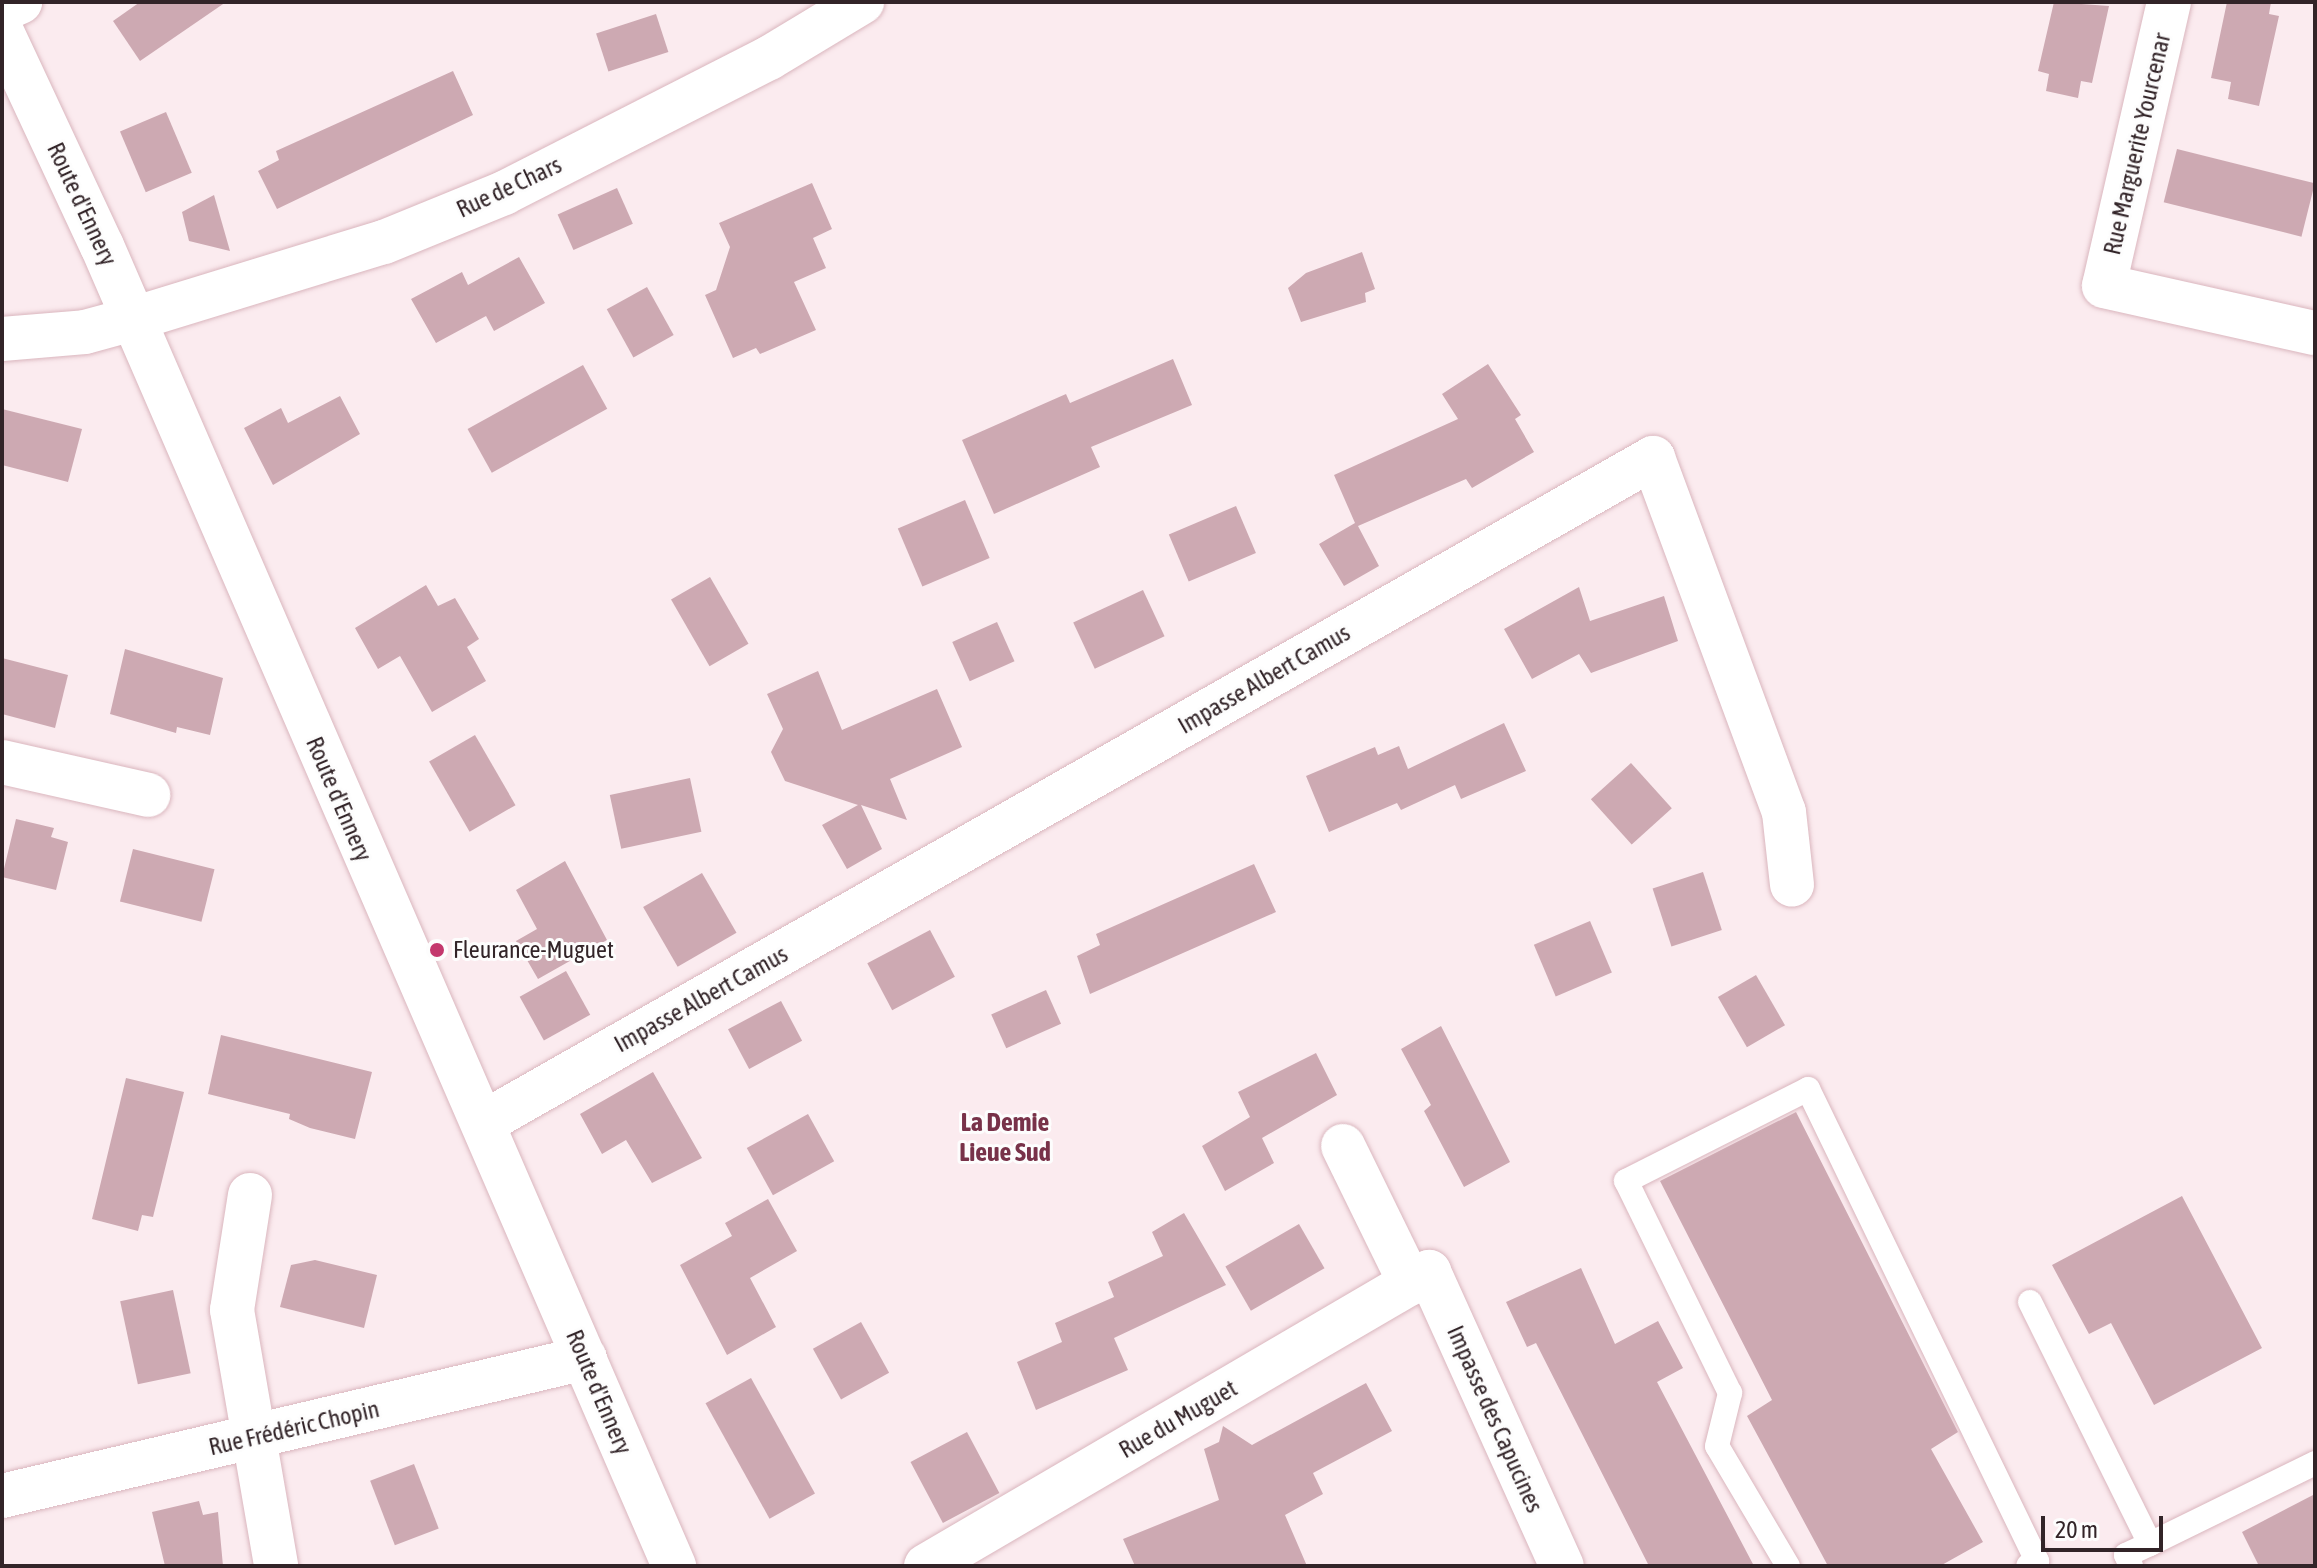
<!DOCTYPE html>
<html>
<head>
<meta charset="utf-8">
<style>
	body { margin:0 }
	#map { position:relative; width:2317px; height:1568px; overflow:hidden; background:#fbebef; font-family:"Asap Condensed",sans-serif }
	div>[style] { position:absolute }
	.building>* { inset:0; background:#cda9b2; transform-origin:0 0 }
	.roads { filter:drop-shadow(0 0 2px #dab6be) drop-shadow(0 0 2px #dab6be) }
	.service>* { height:24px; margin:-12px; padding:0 12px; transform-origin:12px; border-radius:12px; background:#fff }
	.minor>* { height:44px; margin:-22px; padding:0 22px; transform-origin:22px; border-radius:22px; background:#fff }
	.tertiary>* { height:44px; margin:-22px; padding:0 22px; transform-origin:22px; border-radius:22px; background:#fff }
	.dots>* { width:22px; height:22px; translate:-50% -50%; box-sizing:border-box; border:4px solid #fdfdfd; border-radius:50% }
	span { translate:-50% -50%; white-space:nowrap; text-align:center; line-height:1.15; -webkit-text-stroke:6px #fdfdfd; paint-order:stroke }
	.street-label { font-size:24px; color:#322428 }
	.poi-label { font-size:24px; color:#322428 }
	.left { translate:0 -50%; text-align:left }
	.neighbourhood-label { font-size:26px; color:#783249; font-weight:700 }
	.frame { position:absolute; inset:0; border:4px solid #322428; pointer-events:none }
	.scale { position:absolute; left:2041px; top:1516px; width:122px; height:36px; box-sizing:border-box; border:4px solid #322428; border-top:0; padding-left:10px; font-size:24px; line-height:28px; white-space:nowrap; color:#322428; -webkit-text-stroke:6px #fdfdfd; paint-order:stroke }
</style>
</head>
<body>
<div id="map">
	<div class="building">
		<div style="clip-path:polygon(140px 2px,226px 2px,140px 61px,113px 21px)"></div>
		<div style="clip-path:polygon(2054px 2px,2109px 6px,2092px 83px,2081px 81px,2078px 98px,2046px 91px,2049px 74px,2038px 71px)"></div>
		<div style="clip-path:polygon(2227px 2px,2271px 2px,2269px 14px,2279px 16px,2259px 106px,2228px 99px,2231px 82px,2211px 78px)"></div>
		<div style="left:656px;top:14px;width:40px;height:63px;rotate:72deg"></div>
		<div style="clip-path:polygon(453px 71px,473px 115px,277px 209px,258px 171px,279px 160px,276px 151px)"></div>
		<div style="left:166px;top:112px;width:66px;height:50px;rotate:67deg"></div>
		<div style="left:2177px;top:149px;width:142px;height:55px;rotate:14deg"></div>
		<div style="clip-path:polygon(812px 183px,832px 229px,813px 238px,826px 268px,794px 282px,816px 330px,760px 354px,756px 348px,733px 358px,705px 295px,716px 290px,730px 247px,719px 223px)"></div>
		<div style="left:617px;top:188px;width:39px;height:65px;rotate:66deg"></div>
		<div style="clip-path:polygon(214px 195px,230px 251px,189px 241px,182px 212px)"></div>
		<div style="clip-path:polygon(1362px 252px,1375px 289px,1365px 293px,1366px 302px,1301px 322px,1288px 288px,1306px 273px)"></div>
		<div style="clip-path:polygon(519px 257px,545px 303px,494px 331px,486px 316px,436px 343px,411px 299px,462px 272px,468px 285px)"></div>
		<div style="left:647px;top:287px;width:55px;height:46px;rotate:61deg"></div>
		<div style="clip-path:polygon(1173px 359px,1192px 405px,1091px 447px,1100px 467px,994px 514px,962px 440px,1066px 394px,1070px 403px)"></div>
		<div style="clip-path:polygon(1488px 364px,1521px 415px,1515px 419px,1534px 452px,1472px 488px,1466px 479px,1358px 526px,1379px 566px,1344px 586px,1319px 544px,1355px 523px,1334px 475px,1458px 419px,1442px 394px)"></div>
		<div style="left:583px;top:365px;width:50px;height:132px;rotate:61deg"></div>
		<div style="clip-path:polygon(340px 396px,360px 434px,273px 485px,244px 428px,281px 408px,288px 423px)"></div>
		<div style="clip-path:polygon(2px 409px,82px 429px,68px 482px,2px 465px)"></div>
		<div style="left:965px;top:500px;width:63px;height:73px;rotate:67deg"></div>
		<div style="left:1236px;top:506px;width:51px;height:73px;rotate:67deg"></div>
		<div style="left:710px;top:577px;width:77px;height:45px;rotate:60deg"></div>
		<div style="clip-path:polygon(426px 585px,438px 606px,455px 598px,479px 639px,467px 647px,486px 681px,432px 712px,400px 656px,378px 669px,355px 628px)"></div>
		<div style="clip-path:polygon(1579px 587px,1590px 621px,1664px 596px,1678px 641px,1591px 673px,1579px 654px,1532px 679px,1504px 629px)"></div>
		<div style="left:1143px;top:590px;width:51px;height:77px;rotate:65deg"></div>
		<div style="left:997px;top:622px;width:43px;height:49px;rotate:66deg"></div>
		<div style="clip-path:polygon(125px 649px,223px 678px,210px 735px,177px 727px,176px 733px,110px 714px)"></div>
		<div style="clip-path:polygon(2px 658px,68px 675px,55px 728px,2px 714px)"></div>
		<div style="clip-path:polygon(818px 671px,842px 730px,937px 689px,962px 747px,890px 779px,907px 820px,861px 805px,882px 849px,847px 869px,822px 825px,858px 805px,785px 781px,771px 752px,783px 729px,767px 694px)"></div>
		<div style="clip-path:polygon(1504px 723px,1526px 771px,1461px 799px,1455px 785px,1401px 810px,1397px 803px,1329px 832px,1306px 776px,1375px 747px,1378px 755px,1399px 746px,1408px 769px)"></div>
		<div style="left:475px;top:735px;width:81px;height:53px;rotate:60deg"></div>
		<div style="left:1631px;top:763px;width:61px;height:54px;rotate:48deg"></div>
		<div style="left:690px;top:778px;width:55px;height:82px;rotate:78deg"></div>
		<div style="clip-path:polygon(16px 819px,54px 828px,51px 837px,68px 842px,56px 890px,2px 877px)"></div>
		<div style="left:133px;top:849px;width:84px;height:54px;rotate:14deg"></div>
		<div style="clip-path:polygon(565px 861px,607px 940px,538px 979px,516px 941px,537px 929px,516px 890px)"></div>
		<div style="clip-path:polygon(1254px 864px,1276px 912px,1090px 994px,1077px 956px,1100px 945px,1096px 934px)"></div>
		<div style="left:1703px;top:872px;width:61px;height:53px;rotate:72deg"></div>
		<div style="left:702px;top:873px;width:69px;height:68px;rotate:60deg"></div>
		<div style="left:1590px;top:921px;width:56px;height:61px;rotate:67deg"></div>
		<div style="left:930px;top:930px;width:53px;height:71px;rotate:62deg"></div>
		<div style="left:566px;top:971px;width:50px;height:53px;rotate:61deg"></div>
		<div style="left:1756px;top:975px;width:58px;height:44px;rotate:60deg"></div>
		<div style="left:1046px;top:990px;width:37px;height:60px;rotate:66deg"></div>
		<div style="left:781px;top:1001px;width:45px;height:60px;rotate:62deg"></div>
		<div style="clip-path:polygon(1441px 1026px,1510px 1162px,1464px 1187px,1424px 1111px,1431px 1105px,1401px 1049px)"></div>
		<div style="clip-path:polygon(221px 1035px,372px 1072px,355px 1139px,310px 1128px,289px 1119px,290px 1114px,208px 1094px)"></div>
		<div style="clip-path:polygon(1316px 1053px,1337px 1095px,1262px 1138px,1274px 1163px,1225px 1191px,1202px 1146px,1250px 1117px,1238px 1092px)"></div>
		<div style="clip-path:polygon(653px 1072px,702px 1158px,652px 1183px,626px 1140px,602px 1154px,580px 1114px)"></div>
		<div style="clip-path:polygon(126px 1078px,184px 1092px,153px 1217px,142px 1215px,138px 1231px,92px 1219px)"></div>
		<div style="clip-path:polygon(1796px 1112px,1958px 1432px,1931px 1449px,1983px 1542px,1940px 1566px,1828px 1566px,1747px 1416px,1772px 1400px,1660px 1181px)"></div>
		<div style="left:808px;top:1114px;width:54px;height:70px;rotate:61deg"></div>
		<div style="clip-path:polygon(2182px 1196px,2262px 1348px,2154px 1405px,2111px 1323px,2089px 1334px,2052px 1265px)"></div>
		<div style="clip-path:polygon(768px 1199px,797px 1251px,750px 1278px,776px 1327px,727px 1355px,680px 1265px,732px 1236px,725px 1223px)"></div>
		<div style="clip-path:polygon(1184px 1213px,1226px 1285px,1114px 1338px,1128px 1370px,1036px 1410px,1017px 1362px,1062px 1342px,1055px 1323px,1114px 1297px,1108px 1282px,1163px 1256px,1152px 1232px)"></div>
		<div style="left:1299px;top:1224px;width:51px;height:85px;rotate:60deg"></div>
		<div style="clip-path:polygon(315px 1260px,377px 1275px,364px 1328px,280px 1307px,291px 1265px)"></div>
		<div style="clip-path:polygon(1581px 1268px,1615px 1344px,1658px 1321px,1683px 1368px,1657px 1382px,1754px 1566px,1649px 1566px,1536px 1343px,1527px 1347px,1506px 1302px)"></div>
		<div style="left:173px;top:1290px;width:85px;height:54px;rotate:78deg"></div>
		<div style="left:861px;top:1322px;width:58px;height:55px;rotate:61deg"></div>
		<div style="left:751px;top:1378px;width:132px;height:52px;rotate:61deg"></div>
		<div style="clip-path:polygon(1366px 1383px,1392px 1431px,1313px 1473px,1323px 1494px,1285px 1515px,1307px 1566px,1135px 1566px,1123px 1539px,1219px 1500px,1204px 1449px,1219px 1442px,1223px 1426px,1252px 1445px)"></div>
		<div style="left:967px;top:1432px;width:69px;height:64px;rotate:62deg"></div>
		<div style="left:414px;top:1464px;width:69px;height:47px;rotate:69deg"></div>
		<div style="clip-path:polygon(2315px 1494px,2315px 1566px,2259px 1566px,2242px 1532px)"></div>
		<div style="clip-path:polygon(199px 1501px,203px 1515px,218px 1512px,223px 1566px,165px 1566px,152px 1512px)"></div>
	</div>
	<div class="roads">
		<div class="service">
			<div style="left:2030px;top:1302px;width:270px;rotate:63.6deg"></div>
			<div style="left:2150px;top:1544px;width:184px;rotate:-26.1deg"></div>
			<div style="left:1788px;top:1566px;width:139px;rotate:-120.6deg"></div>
			<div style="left:1717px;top:1446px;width:55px;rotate:-76.2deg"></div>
			<div style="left:1730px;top:1393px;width:236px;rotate:-116.1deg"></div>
			<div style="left:1626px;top:1181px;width:204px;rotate:-26.8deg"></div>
			<div style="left:1808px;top:1089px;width:525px;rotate:64.12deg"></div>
			<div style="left:2037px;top:1561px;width:10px;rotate:151deg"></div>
			<div style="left:2131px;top:1566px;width:12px;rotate:-114deg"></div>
			<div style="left:2126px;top:1555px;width:26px;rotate:-25deg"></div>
		</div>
		<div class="minor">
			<div style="left:2169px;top:2px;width:291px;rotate:102.9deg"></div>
			<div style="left:2104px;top:286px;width:216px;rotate:12.6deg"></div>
			<div style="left:2px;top:10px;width:20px;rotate:-24deg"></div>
			<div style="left:2px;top:339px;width:83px;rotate:-4.8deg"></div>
			<div style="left:85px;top:332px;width:50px;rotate:-15.2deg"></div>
			<div style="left:2px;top:762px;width:150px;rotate:12.7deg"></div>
			<div style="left:483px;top:1123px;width:1346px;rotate:-29.61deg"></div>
			<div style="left:1653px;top:458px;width:377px;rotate:69.7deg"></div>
			<div style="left:1784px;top:812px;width:73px;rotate:83.7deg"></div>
			<div style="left:1343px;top:1146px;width:153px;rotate:63.9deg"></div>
			<div style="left:250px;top:1195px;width:116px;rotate:98.9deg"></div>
			<div style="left:232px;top:1310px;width:260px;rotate:80.2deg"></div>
			<div style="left:2px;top:1496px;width:599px;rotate:-13.32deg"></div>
			<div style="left:926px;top:1566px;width:583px;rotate:-30.31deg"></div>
			<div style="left:1429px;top:1272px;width:323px;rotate:65.7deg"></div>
		</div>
		<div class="tertiary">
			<div style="left:2px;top:32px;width:236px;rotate:65deg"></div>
			<div style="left:102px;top:246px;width:1439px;rotate:66.57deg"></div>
			<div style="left:133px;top:319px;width:263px;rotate:-17.1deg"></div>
			<div style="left:384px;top:242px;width:130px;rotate:-22.2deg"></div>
			<div style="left:504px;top:193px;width:297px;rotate:-27deg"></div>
			<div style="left:769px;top:58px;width:109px;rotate:-31.1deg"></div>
		</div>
	</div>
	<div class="dots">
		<div style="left:437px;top:950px;background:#c4386d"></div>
	</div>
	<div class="street-label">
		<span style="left:2137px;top:144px;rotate:-77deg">Rue Marguerite Yourcenar</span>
		<span style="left:509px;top:187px;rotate:-25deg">Rue de Chars</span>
		<span style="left:82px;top:204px;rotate:65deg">Route d'Ennery</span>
		<span style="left:1264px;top:679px;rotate:-30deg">Impasse Albert Camus</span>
		<span style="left:339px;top:799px;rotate:67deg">Route d'Ennery</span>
		<span style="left:701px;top:999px;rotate:-29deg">Impasse Albert Camus</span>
		<span style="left:599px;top:1392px;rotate:67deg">Route d'Ennery</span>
		<span style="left:1178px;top:1419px;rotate:-30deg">Rue du Muguet</span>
		<span style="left:1495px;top:1419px;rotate:66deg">Impasse des Capucines</span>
		<span style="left:294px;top:1428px;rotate:-13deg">Rue Frédéric Chopin</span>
	</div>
	<div class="poi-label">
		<span class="left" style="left:453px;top:950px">Fleurance-Muguet</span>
	</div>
	<div class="neighbourhood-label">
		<span style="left:1005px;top:1138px">La Demie<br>Lieue Sud</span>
	</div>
	<div class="frame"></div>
	<div class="scale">20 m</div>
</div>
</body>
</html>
